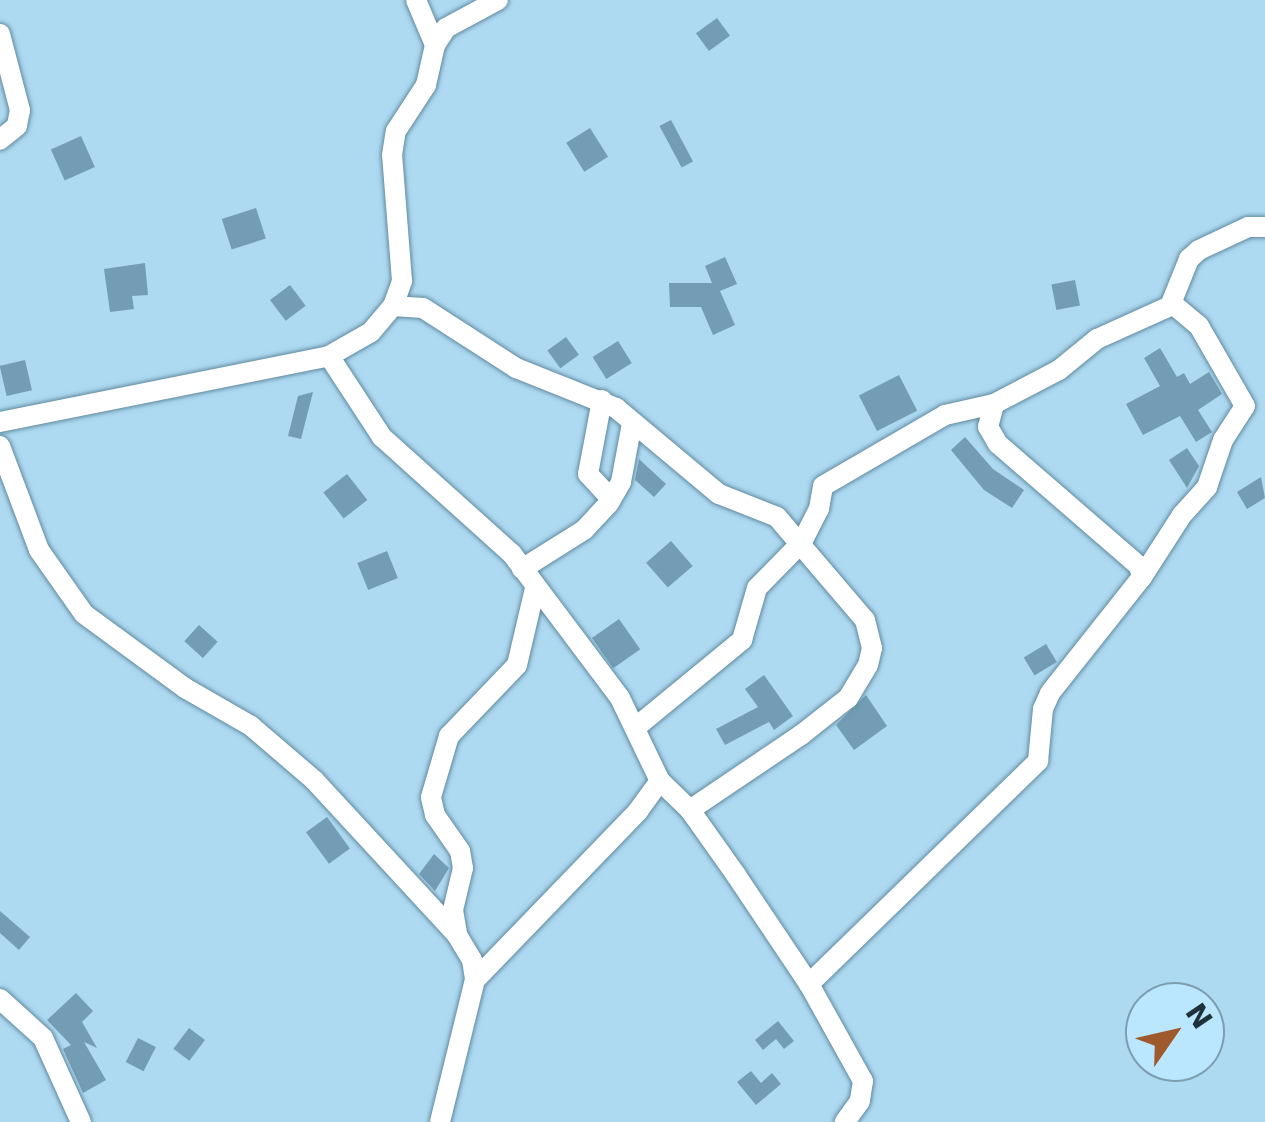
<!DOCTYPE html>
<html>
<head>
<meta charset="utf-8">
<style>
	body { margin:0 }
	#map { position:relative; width:1265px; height:1122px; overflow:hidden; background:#add9f1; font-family:"DejaVu Sans",sans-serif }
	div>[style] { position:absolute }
	.building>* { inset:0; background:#739db4; transform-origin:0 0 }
	.roads { filter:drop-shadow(0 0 2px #608a9f) drop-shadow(0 0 2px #608a9f) }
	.minor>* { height:20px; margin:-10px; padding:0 10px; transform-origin:10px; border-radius:10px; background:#fff }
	span { translate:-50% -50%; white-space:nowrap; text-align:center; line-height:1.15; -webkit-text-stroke:9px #bae6fe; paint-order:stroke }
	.north { position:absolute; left:1125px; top:982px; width:100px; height:100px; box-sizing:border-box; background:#bae6fe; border:2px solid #7c9eb0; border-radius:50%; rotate:56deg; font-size:28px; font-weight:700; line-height:40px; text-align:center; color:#1f313a }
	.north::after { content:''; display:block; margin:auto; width:35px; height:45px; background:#9e5a2c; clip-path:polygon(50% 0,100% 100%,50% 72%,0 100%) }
</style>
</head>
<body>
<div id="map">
	<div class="building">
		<div style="left:717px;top:18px;width:22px;height:26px;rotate:54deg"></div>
		<div style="left:671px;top:120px;width:47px;height:13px;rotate:62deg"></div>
		<div style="left:590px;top:128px;width:34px;height:28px;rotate:58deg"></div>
		<div style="left:81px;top:136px;width:34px;height:33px;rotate:66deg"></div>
		<div style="left:256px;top:208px;width:32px;height:36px;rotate:72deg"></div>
		<div style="clip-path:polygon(725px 257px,737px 284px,720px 291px,735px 325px,713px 335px,701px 307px,670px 307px,669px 283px,712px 283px,705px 266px)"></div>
		<div style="clip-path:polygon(145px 263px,148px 295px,132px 296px,134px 309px,110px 312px,104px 269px)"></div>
		<div style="left:1075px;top:280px;width:26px;height:24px;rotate:79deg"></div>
		<div style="left:290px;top:285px;width:26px;height:25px;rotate:53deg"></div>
		<div style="left:566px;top:337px;width:22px;height:23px;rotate:54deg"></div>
		<div style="left:618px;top:341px;width:26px;height:30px;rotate:58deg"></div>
		<div style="clip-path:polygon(1160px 348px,1177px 377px,1184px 373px,1190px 384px,1209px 372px,1222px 394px,1198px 410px,1212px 432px,1196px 442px,1180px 416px,1143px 435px,1126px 404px,1160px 386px,1144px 358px)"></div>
		<div style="left:25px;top:360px;width:31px;height:26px;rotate:77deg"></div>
		<div style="left:899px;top:375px;width:40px;height:45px;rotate:63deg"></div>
		<div style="clip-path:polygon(313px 392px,301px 439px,288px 436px,298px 396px)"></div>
		<div style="clip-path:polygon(965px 437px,993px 469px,1024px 490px,1012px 508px,984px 490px,951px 450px)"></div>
		<div style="clip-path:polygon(1187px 448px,1199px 466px,1187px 488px,1169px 460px)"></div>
		<div style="clip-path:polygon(639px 459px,666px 484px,654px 497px,635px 480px)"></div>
		<div style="left:347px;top:474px;width:33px;height:30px;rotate:52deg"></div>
		<div style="clip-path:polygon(1261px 477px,1265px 498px,1247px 509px,1237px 492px)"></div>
		<div style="left:671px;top:541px;width:33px;height:33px;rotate:49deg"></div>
		<div style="left:387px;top:551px;width:29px;height:32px;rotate:68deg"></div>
		<div style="left:619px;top:619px;width:37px;height:33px;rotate:55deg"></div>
		<div style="left:199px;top:625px;width:25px;height:22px;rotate:42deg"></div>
		<div style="left:1046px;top:644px;width:21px;height:26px;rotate:59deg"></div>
		<div style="clip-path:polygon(764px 675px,793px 716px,774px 730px,769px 722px,725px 745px,716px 729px,758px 707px,745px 689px)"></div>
		<div style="clip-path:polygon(866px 695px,887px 726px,854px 750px,836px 725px)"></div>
		<div style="left:327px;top:817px;width:39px;height:26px;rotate:54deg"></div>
		<div style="clip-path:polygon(434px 854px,449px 868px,435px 891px,419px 874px)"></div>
		<div style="clip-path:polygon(0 911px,30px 937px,19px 950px,0 933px)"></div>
		<div style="clip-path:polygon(76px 993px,93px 1011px,82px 1022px,97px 1048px,84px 1042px,106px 1080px,83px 1093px,63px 1049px,71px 1045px,47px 1020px)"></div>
		<div style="clip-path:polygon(778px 1021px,794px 1041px,784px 1049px,776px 1039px,763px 1050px,755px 1040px)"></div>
		<div style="left:189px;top:1028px;width:20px;height:26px;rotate:37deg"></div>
		<div style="left:138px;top:1038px;width:20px;height:27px;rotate:27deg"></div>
		<div style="clip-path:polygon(751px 1071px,761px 1083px,772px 1073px,781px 1084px,756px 1105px,737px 1082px)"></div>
	</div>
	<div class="roads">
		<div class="minor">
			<div style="left:416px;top:0;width:49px;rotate:67.1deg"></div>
			<div style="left:0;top:34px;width:79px;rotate:75.3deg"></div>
			<div style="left:20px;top:110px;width:16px;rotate:101deg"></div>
			<div style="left:17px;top:126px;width:22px;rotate:141deg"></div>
			<div style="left:393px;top:306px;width:30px;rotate:4deg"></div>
			<div style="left:423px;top:308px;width:111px;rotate:32.8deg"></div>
			<div style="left:516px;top:368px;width:108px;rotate:21.8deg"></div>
			<div style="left:616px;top:408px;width:134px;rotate:39.9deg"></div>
			<div style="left:719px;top:494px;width:62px;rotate:21.6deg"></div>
			<div style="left:777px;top:517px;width:135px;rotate:49.5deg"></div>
			<div style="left:865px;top:620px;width:29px;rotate:76deg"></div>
			<div style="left:872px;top:648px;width:17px;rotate:103deg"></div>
			<div style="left:868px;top:665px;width:39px;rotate:121deg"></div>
			<div style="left:848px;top:698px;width:60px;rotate:141.8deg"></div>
			<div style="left:801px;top:735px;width:134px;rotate:146deg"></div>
			<div style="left:329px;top:356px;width:97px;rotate:56.8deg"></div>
			<div style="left:382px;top:437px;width:175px;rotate:42deg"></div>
			<div style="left:512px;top:554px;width:180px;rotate:53.1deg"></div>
			<div style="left:620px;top:698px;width:92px;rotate:64.3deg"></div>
			<div style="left:660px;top:781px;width:42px;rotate:44deg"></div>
			<div style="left:690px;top:810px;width:80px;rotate:54.7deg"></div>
			<div style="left:736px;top:875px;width:131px;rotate:56.2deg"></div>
			<div style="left:809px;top:984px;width:111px;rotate:60.9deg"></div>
			<div style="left:863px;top:1081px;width:20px;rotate:99deg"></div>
			<div style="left:860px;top:1101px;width:26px;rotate:126deg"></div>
			<div style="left:602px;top:400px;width:75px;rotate:100.7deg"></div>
			<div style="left:588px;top:474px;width:34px;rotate:47deg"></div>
			<div style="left:0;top:422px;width:336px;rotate:-11.3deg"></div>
			<div style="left:329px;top:356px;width:48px;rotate:-29.7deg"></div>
			<div style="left:371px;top:332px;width:34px;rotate:-50deg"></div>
			<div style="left:393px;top:306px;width:27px;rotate:-70deg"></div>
			<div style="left:402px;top:281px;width:126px;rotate:-94.5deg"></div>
			<div style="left:392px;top:155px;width:24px;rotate:-81deg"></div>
			<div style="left:396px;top:131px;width:55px;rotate:-56.9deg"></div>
			<div style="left:426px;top:85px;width:41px;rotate:-77.3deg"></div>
			<div style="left:435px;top:45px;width:20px;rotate:-57deg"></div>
			<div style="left:446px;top:28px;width:59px;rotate:-28.3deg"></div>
			<div style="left:0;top:446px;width:111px;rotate:69.4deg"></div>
			<div style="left:39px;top:550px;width:78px;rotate:54.9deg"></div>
			<div style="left:84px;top:614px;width:125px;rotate:36.2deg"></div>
			<div style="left:185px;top:688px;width:76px;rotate:29.9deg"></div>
			<div style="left:251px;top:726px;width:83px;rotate:40.6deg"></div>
			<div style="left:314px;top:780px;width:211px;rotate:47.3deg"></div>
			<div style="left:457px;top:935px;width:29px;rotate:59deg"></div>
			<div style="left:472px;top:960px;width:20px;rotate:81deg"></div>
			<div style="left:522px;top:569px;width:73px;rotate:-32.2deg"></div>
			<div style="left:584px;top:530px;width:37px;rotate:-47deg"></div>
			<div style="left:609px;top:503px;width:24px;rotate:-60deg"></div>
			<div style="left:621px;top:482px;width:60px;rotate:-79.4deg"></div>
			<div style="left:1142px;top:577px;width:74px;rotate:-57.2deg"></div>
			<div style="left:1182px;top:515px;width:38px;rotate:-48deg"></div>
			<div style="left:1207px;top:487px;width:50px;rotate:-71.2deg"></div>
			<div style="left:1223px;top:440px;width:40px;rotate:-57.1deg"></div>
			<div style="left:1245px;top:406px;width:92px;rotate:-119.9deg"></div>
			<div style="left:1199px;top:326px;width:34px;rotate:-140deg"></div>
			<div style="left:635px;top:728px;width:139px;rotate:-39.4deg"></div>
			<div style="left:742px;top:640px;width:54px;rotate:-73.9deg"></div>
			<div style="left:757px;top:588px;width:64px;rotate:-45.6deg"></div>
			<div style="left:802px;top:542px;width:37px;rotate:-63deg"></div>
			<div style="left:819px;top:509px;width:23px;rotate:-80deg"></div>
			<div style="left:823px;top:486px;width:141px;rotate:-30.2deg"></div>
			<div style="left:945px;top:415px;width:50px;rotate:-12.7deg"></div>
			<div style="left:457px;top:933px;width:23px;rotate:-100deg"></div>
			<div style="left:453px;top:910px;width:43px;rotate:-76.6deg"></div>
			<div style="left:463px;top:868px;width:17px;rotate:-100deg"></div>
			<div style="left:460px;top:851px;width:44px;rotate:-124.8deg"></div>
			<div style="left:435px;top:815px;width:18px;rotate:-103deg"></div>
			<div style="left:431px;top:797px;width:64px;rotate:-73.6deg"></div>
			<div style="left:449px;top:736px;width:98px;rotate:-46.2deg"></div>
			<div style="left:517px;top:665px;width:79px;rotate:-76.8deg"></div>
			<div style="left:809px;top:984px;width:320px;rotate:-44.2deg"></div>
			<div style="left:1038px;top:761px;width:52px;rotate:-84.5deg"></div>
			<div style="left:1043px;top:709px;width:17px;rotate:-66deg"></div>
			<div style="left:1050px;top:693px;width:148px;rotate:-51.6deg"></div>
			<div style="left:1142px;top:577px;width:11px;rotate:-105deg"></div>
			<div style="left:1139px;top:566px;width:186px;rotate:-139.1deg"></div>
			<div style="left:998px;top:444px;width:20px;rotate:-120deg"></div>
			<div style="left:988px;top:427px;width:24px;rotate:-75deg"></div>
			<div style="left:994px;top:404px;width:73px;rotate:-27.6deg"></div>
			<div style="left:1059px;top:370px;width:49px;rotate:-39.2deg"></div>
			<div style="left:1097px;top:339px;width:80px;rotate:-24.3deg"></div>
			<div style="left:1170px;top:306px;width:51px;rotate:-68deg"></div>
			<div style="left:1189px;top:259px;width:13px;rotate:-42deg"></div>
			<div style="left:1199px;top:250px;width:54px;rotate:-25.1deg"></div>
			<div style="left:1248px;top:227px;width:17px"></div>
			<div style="left:0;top:999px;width:58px;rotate:42.2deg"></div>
			<div style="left:43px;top:1038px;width:92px;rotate:65.7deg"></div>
			<div style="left:440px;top:1122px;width:146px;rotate:-76.2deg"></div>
			<div style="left:475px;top:980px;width:235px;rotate:-46deg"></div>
			<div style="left:638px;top:811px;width:37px;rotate:-54deg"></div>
		</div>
	</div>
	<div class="north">N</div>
</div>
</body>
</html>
